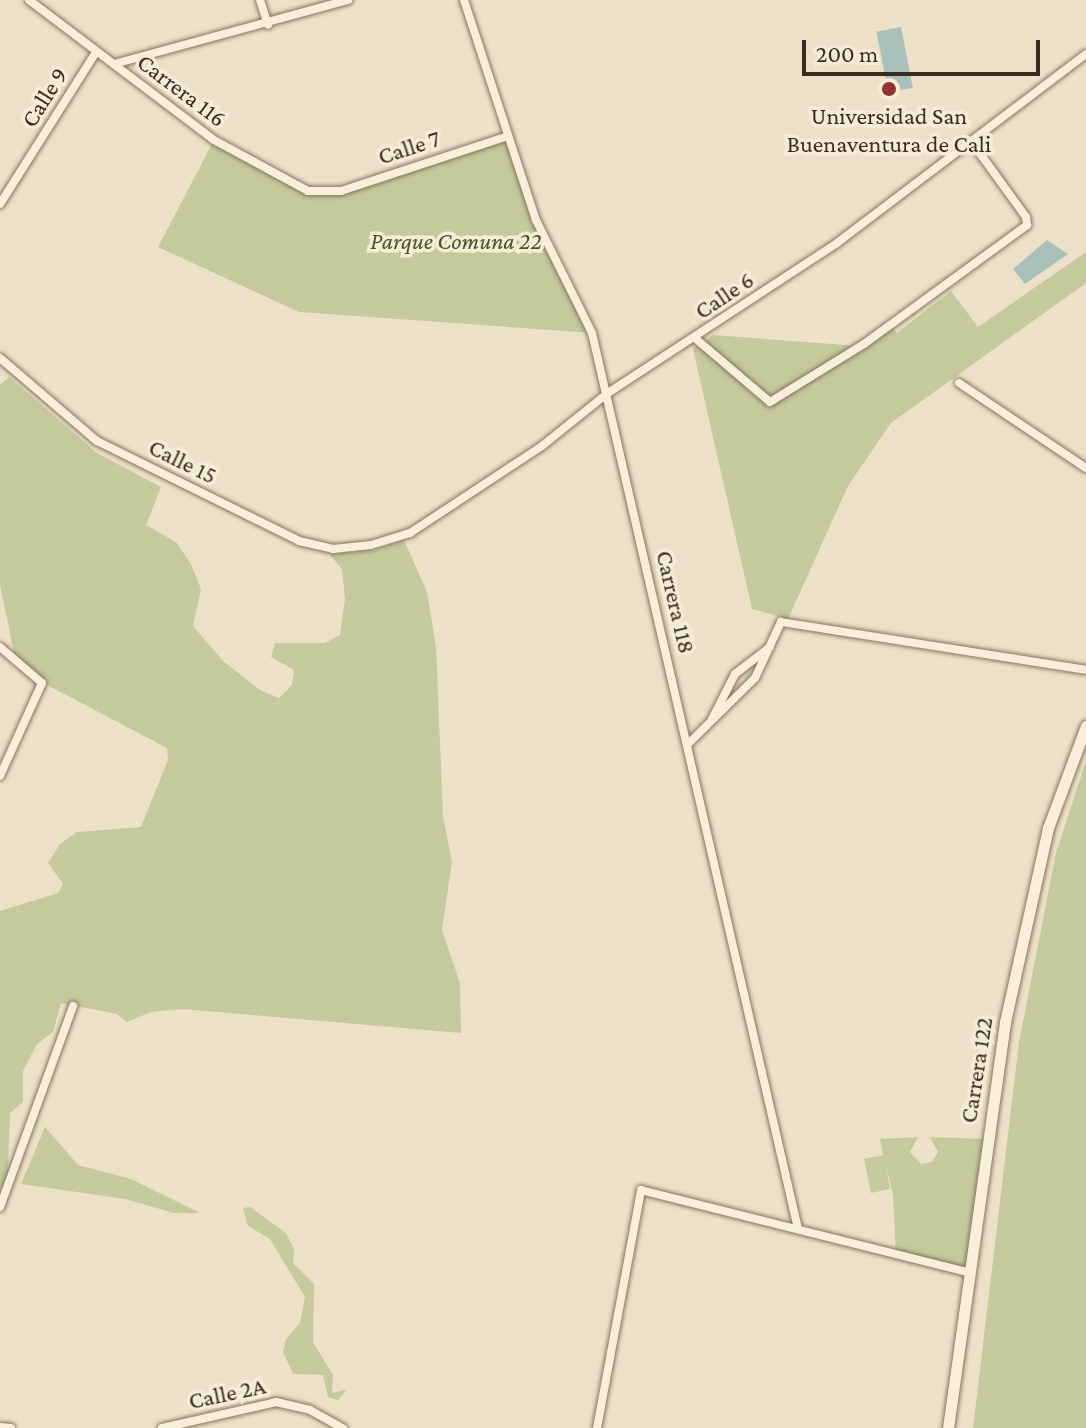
<!DOCTYPE html>
<html>
<head>
<meta charset="utf-8">
<style>
	body { margin:0 }
	#map { position:relative; width:1086px; height:1428px; overflow:hidden; background:#ece1c8; font-family:"Crimson Pro",serif }
	div>[style] { position:absolute }
	.green>* { inset:0; background:#c4ca9c }
	.water>* { inset:0; background:#a8c0b9; transform-origin:0 0 }
	.roads { filter:drop-shadow(0 0 2px #87745e) drop-shadow(0 0 2px #87745e) }
	.street>* { height:8px; margin:-4px; padding:0 4px; transform-origin:4px; border-radius:4px; background:#f7efda }
	.secondary>* { height:11px; margin:-5.5px; padding:0 5.5px; transform-origin:5.5px; border-radius:5.5px; background:#f7efda }
	.dots>* { width:22px; height:22px; translate:-50% -50%; box-sizing:border-box; border:4px solid #f4ecd7; border-radius:50% }
	span { translate:-50% -50%; white-space:nowrap; text-align:center; line-height:1.15; -webkit-text-stroke:7px #f4ecd7; paint-order:stroke }
	.street-label { font-size:24px; color:#382c20 }
	.poi-label { font-size:24px; color:#382c20 }
	.park-label { font-size:24px; color:#485328; font-style:italic }
	.scale { position:absolute; left:802px; top:40px; width:238px; height:36px; box-sizing:border-box; border:4px solid #382c20; border-top:0; padding-left:10px; font-size:24px; line-height:28px; white-space:nowrap; color:#382c20; -webkit-text-stroke:6px #f4ecd7; paint-order:stroke }
</style>
</head>
<body>
<div id="map">
	<div class="green">
		<div style="clip-path:polygon(508px 136px,536px 220px,592px 333px,299px 312px,158px 247px,214px 140px,322px 193px)"></div>
		<div style="clip-path:polygon(1086px 252px,1086px 283px,891px 423px,848px 486px,788px 619px,752px 609px,693px 349px,713px 335px,858px 346px,888px 323px,897px 333px,951px 291px,978px 327px)"></div>
		<div style="clip-path:polygon(9px 377px,97px 453px,161px 487px,146px 525px,176px 542px,191px 564px,201px 589px,193px 626px,223px 661px,260px 690px,279px 698px,292px 685px,294px 670px,271px 657px,275px 643px,325px 643px,340px 635px,345px 599px,342px 569px,329px 554px,376px 550px,404px 540px,427px 592px,436px 647px,443px 816px,452px 862px,442px 930px,460px 983px,461px 1033px,182px 1009px,151px 1012px,127px 1022px,117px 1014px,61px 1003px,53px 1032px,37px 1044px,23px 1071px,23px 1102px,10px 1113px,8px 1172px,0 1193px,0 911px,58px 893px,63px 884px,48px 863px,60px 844px,77px 832px,141px 827px,168px 760px,167px 748px,49px 686px,14px 653px,0 585px,0 385px)"></div>
		<div style="clip-path:polygon(1086px 761px,1086px 1428px,973px 1428px,1019px 1042px,1056px 853px)"></div>
		<div style="clip-path:polygon(45px 1127px,78px 1165px,131px 1179px,200px 1213px,174px 1213px,125px 1199px,21px 1184px)"></div>
		<div style="clip-path:polygon(918px 1137px,910px 1152px,921px 1164px,932px 1162px,938px 1152px,930px 1137px,988px 1139px,971px 1273px,896px 1254px,893px 1195px,886px 1166px,890px 1189px,871px 1193px,864px 1159px,883px 1155px,880px 1139px)"></div>
		<div style="clip-path:polygon(250px 1207px,286px 1233px,294px 1249px,293px 1263px,314px 1284px,313px 1342px,333px 1375px,332px 1393px,347px 1389px,338px 1400px,328px 1397px,323px 1375px,293px 1374px,283px 1352px,286px 1339px,300px 1323px,305px 1297px,270px 1239px,248px 1226px,243px 1208px)"></div>
	</div>
	<div class="water">
		<div style="left:901px;top:27px;width:62px;height:25px;rotate:79deg"></div>
		<div style="clip-path:polygon(1047px 240px,1068px 254px,1025px 284px,1013px 269px)"></div>
	</div>
	<div class="roads">
		<div class="street">
			<div style="left:29px;top:0;width:232px;rotate:37.1deg"></div>
			<div style="left:214px;top:140px;width:107px;rotate:28.5deg"></div>
			<div style="left:308px;top:191px;width:33px"></div>
			<div style="left:341px;top:191px;width:176px;rotate:-18.2deg"></div>
			<div style="left:260px;top:0;width:26px;rotate:72deg"></div>
			<div style="left:464px;top:0;width:231px;rotate:71.9deg"></div>
			<div style="left:536px;top:220px;width:126px;rotate:63.6deg"></div>
			<div style="left:592px;top:333px;width:919px;rotate:77.05deg"></div>
			<div style="left:114px;top:64px;width:243px;rotate:-15.3deg"></div>
			<div style="left:0;top:204px;width:180px;rotate:-57.7deg"></div>
			<div style="left:696px;top:339px;width:97px;rotate:40.4deg"></div>
			<div style="left:770px;top:402px;width:110px;rotate:-31.7deg"></div>
			<div style="left:864px;top:344px;width:202px;rotate:-36.1deg"></div>
			<div style="left:1027px;top:225px;width:8px;rotate:-97deg"></div>
			<div style="left:1026px;top:217px;width:94px;rotate:-125.9deg"></div>
			<div style="left:0;top:358px;width:128px;rotate:40.6deg"></div>
			<div style="left:97px;top:441px;width:225px;rotate:26.3deg"></div>
			<div style="left:299px;top:541px;width:35px;rotate:13deg"></div>
			<div style="left:333px;top:549px;width:38px;rotate:-6deg"></div>
			<div style="left:371px;top:545px;width:41px;rotate:-17.1deg"></div>
			<div style="left:410px;top:533px;width:158px;rotate:-33.4deg"></div>
			<div style="left:542px;top:446px;width:85px;rotate:-38.8deg"></div>
			<div style="left:608px;top:393px;width:274px;rotate:-33.2deg"></div>
			<div style="left:837px;top:243px;width:313px;rotate:-37.2deg"></div>
			<div style="left:959px;top:383px;width:153px;rotate:33.8deg"></div>
			<div style="left:0;top:647px;width:55px;rotate:40.6deg"></div>
			<div style="left:42px;top:683px;width:102px;rotate:114.3deg"></div>
			<div style="left:712px;top:719px;width:51px;rotate:-62.9deg"></div>
			<div style="left:735px;top:674px;width:44px;rotate:-37.6deg"></div>
			<div style="left:688px;top:744px;width:94px;rotate:-44.6deg"></div>
			<div style="left:755px;top:678px;width:62px;rotate:-65.1deg"></div>
			<div style="left:781px;top:622px;width:309px;rotate:8.9deg"></div>
			<div style="left:0;top:1207px;width:214px;rotate:-70deg"></div>
			<div style="left:0;top:1427px;width:11px;rotate:5deg"></div>
			<div style="left:162px;top:1428px;width:117px;rotate:-12.8deg"></div>
			<div style="left:276px;top:1402px;width:35px;rotate:13deg"></div>
			<div style="left:310px;top:1410px;width:38px;rotate:29deg"></div>
			<div style="left:597px;top:1428px;width:242px;rotate:-79.5deg"></div>
			<div style="left:641px;top:1190px;width:340px;rotate:14.1deg"></div>
		</div>
		<div class="secondary">
			<div style="left:948px;top:1428px;width:410px;rotate:-82deg"></div>
			<div style="left:1005px;top:1022px;width:199px;rotate:-77.5deg"></div>
			<div style="left:1048px;top:828px;width:109px;rotate:-69.6deg"></div>
		</div>
	</div>
	<div class="dots">
		<div style="left:889px;top:89px;background:#923231"></div>
	</div>
	<div class="street-label">
		<span style="left:182px;top:90px;rotate:37deg">Carrera 116</span>
		<span style="left:44px;top:97px;rotate:-58deg">Calle 9</span>
		<span style="left:409px;top:147px;rotate:-18deg">Calle 7</span>
		<span style="left:724px;top:295px;rotate:-34deg">Calle 6</span>
		<span style="left:183px;top:461px;rotate:26deg">Calle 15</span>
		<span style="left:676px;top:602px;rotate:77deg">Carrera 118</span>
		<span style="left:976px;top:1070px;rotate:-81deg">Carrera 122</span>
		<span style="left:227px;top:1393px;rotate:-12deg">Calle 2A</span>
	</div>
	<div class="poi-label">
		<span style="left:889px;top:130px">Universidad San<br>Buenaventura de Cali</span>
	</div>
	<div class="park-label">
		<span style="left:456px;top:241px">Parque Comuna 22</span>
	</div>
	<div class="scale">200 m</div>
</div>
</body>
</html>
